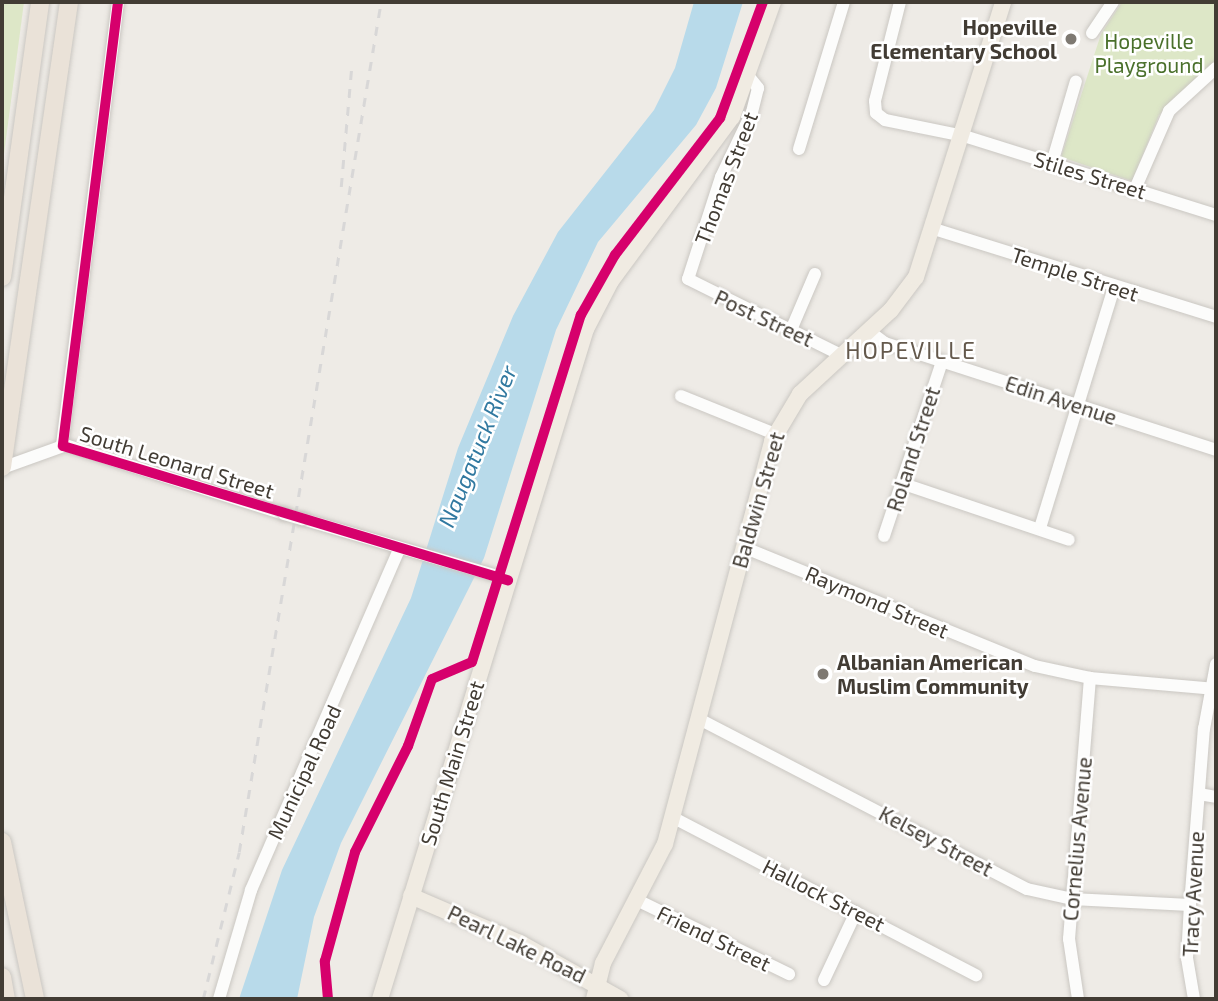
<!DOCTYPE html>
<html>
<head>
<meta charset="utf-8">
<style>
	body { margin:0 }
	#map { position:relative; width:1218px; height:1001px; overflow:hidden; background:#eeebe6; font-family:"Exo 2",sans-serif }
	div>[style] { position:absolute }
	.green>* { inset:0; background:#dde7c7 }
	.water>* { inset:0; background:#b8daea }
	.stream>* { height:2.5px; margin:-1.25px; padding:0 1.25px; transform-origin:1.25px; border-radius:1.25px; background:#b8daea }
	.roads { filter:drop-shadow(0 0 2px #cac7c2) drop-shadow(0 0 2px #cac7c2) }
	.minor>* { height:12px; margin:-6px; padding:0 6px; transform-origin:6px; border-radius:6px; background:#fcfcfb }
	.major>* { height:16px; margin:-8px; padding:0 8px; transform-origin:8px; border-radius:8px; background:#f0ebe2 }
	.highway>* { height:18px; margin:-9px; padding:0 9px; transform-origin:9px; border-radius:9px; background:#eae2d8 }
	.rail>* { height:2.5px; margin-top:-1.25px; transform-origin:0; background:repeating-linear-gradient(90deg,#d8d7d7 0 9px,transparent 0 18px) }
	.bridges { filter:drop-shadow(0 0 2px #cac7c2) drop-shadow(0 0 2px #cac7c2) }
	.minor-bridge>* { height:12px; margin:-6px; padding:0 6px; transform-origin:6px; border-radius:6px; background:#fcfcfb }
	.cycleway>* { height:10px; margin:-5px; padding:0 5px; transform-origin:5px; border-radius:5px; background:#d6006c }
	.dots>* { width:19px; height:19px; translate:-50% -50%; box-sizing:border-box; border:4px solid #fff; border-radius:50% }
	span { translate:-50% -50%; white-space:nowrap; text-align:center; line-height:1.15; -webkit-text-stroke:5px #fff; paint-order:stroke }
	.poi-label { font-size:21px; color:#423c34; font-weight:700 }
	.right { translate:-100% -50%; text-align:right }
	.left { translate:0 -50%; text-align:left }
	.park-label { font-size:21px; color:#4a702b }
	.street-label { font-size:21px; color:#423c34 }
	.neighbourhood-label { font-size:23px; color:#64594c; letter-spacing:2px }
	.water-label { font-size:23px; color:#3179a0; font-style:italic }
	.frame { position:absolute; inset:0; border:4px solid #423c34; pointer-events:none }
</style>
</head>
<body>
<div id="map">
	<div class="green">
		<div style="clip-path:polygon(2px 2px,24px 2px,2px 169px)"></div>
		<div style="clip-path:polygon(1122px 2px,1216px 4px,1216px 62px,1159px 115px,1132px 181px,1061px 157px,1101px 34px)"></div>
	</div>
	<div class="water">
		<div style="clip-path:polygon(694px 2px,743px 2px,716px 88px,696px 125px,598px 242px,556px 330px,484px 558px,341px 843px,314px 917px,297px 999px,239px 999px,282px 870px,411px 598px,458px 448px,513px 316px,558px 232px,654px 110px,675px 68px)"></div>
	</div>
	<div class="stream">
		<div style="left:353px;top:999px;width:6px"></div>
	</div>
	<div class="roads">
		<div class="minor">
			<div style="left:118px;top:2px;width:446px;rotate:97.2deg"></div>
			<div style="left:62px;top:444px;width:233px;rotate:17.5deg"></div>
			<div style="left:900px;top:2px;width:102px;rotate:104.2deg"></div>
			<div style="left:875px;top:101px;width:12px;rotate:85deg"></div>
			<div style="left:876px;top:113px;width:11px;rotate:38deg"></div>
			<div style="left:885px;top:120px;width:81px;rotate:11.4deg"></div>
			<div style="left:964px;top:136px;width:264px;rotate:17.4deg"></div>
			<div style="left:1092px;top:33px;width:37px;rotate:-56deg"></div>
			<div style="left:750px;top:78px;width:13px;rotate:51deg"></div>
			<div style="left:758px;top:88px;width:25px;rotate:104deg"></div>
			<div style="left:752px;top:112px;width:72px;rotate:115.5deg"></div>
			<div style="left:721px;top:177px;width:107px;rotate:107.9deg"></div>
			<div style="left:688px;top:279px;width:171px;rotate:26.4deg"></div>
			<div style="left:799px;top:149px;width:154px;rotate:-73deg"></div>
			<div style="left:1052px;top:163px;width:85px;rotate:-73.7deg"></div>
			<div style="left:1135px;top:189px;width:85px;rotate:-66.4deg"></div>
			<div style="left:1169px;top:111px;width:64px;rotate:-42.5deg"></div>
			<div style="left:934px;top:229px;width:295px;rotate:17.3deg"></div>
			<div style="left:791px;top:330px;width:61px;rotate:-66.8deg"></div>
			<div style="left:869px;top:331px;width:20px;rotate:37deg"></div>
			<div style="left:885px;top:343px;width:348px;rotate:17.9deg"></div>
			<div style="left:681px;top:396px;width:101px;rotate:22deg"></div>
			<div style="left:2px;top:468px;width:65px;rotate:-19.8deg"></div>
			<div style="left:901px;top:483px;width:177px;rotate:18.7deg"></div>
			<div style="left:302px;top:519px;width:217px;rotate:16.3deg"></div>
			<div style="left:1040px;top:528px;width:251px;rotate:-72.9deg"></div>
			<div style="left:884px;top:536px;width:183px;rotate:-71.6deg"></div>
			<div style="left:743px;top:547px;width:315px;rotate:22.2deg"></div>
			<div style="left:1035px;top:666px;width:56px;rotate:12.3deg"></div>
			<div style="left:1090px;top:678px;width:126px;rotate:5deg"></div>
			<div style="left:699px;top:719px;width:369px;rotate:27.4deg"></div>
			<div style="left:1027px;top:889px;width:46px;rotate:12.5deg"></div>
			<div style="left:1072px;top:899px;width:118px;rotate:2.9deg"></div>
			<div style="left:1199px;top:794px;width:17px;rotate:10deg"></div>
			<div style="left:672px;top:817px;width:343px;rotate:27.5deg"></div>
			<div style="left:639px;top:901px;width:167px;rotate:26deg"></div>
			<div style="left:824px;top:980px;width:75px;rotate:-64.8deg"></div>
			<div style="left:219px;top:999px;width:114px;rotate:-73.6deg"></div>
			<div style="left:251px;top:890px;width:373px;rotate:-66.5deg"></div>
			<div style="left:1078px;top:999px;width:61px;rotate:-98.5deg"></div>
			<div style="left:1069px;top:939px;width:262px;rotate:-85.4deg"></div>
			<div style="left:1194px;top:999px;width:42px;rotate:-99.7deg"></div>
			<div style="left:1187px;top:958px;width:53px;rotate:-86.8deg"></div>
			<div style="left:1190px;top:905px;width:177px;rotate:-85.5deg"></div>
			<div style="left:1204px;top:729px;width:66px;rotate:-79.5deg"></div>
		</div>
		<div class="major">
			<div style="left:411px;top:896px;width:119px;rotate:23.3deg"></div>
			<div style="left:520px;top:943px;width:115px;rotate:29.2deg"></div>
			<div style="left:380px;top:999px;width:701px;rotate:-72.91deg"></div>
			<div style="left:586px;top:329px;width:54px;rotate:-62.5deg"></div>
			<div style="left:611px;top:281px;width:204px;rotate:-53.6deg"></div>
			<div style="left:732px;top:117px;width:122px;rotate:-70.4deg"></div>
			<div style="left:594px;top:999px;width:37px;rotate:-76deg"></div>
			<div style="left:603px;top:963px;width:134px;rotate:-62.5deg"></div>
			<div style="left:665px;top:844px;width:417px;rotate:-75.1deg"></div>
			<div style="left:772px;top:441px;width:55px;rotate:-59.2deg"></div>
			<div style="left:800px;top:394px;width:124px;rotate:-42.7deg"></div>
			<div style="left:891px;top:310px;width:41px;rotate:-52.9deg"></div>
			<div style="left:916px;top:277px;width:288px;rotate:-72.4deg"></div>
		</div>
		<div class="highway">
			<div style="left:2px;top:277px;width:278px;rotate:-82.1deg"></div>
			<div style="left:2px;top:467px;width:470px;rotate:-81.8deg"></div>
			<div style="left:2px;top:842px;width:160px;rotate:78.1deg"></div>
			<div style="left:2px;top:977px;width:22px;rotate:80deg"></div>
		</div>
	</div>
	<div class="rail">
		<div style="left:341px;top:187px;width:125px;rotate:-85deg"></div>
		<div style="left:203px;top:999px;width:151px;rotate:-76.2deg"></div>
		<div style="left:239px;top:852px;width:862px;rotate:-80.52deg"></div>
	</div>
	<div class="bridges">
		<div class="minor-bridge">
			<div style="left:284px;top:514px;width:19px;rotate:16deg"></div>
		</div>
	</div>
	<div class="cycleway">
		<div style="left:118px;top:2px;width:447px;rotate:97.1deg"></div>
		<div style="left:63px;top:446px;width:465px;rotate:16.8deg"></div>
		<div style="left:328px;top:999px;width:38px;rotate:-95deg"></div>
		<div style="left:325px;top:961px;width:113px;rotate:-74.6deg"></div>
		<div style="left:355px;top:852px;width:119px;rotate:-63.4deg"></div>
		<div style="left:408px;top:746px;width:71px;rotate:-70.3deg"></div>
		<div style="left:432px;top:679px;width:43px;rotate:-23deg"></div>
		<div style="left:472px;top:662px;width:364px;rotate:-72.6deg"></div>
		<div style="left:581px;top:315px;width:69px;rotate:-60.5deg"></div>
		<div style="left:615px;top:255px;width:173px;rotate:-52.5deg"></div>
		<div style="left:720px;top:118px;width:124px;rotate:-69.7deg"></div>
	</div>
	<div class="dots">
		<div style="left:1071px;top:39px;background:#7e7972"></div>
		<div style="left:823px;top:674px;background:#7e7972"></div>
	</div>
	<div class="poi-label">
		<span class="right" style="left:1057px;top:39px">Hopeville<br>Elementary School</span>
		<span class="left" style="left:837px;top:674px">Albanian American<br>Muslim Community</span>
	</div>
	<div class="park-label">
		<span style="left:1149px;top:53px">Hopeville<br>Playground</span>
	</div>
	<div class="street-label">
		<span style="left:1090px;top:175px;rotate:17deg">Stiles Street</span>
		<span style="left:726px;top:178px;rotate:-69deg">Thomas Street</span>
		<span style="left:1075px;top:274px;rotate:18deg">Temple Street</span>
		<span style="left:764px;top:318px;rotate:25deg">Post Street</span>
		<span style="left:1061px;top:400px;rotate:18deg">Edin Avenue</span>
		<span style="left:913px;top:449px;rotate:-72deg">Roland Street</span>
		<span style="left:177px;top:462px;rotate:17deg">South Leonard Street</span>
		<span style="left:758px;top:500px;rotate:-74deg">Baldwin Street</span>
		<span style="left:877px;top:602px;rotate:23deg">Raymond Street</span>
		<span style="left:452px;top:763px;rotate:-73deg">South Main Street</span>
		<span style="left:304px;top:772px;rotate:-65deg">Municipal Road</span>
		<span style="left:1077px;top:839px;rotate:-85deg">Cornelius Avenue</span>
		<span style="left:936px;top:841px;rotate:28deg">Kelsey Street</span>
		<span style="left:1193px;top:894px;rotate:-87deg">Tracy Avenue</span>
		<span style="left:824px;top:895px;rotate:27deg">Hallock Street</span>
		<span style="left:714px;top:938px;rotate:26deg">Friend Street</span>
		<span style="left:517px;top:944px;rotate:26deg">Pearl Lake Road</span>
	</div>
	<div class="neighbourhood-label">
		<span style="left:911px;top:350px">HOPEVILLE</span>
	</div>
	<div class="water-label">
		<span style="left:477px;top:446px;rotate:-68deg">Naugatuck River</span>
	</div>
	<div class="frame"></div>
</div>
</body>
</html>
